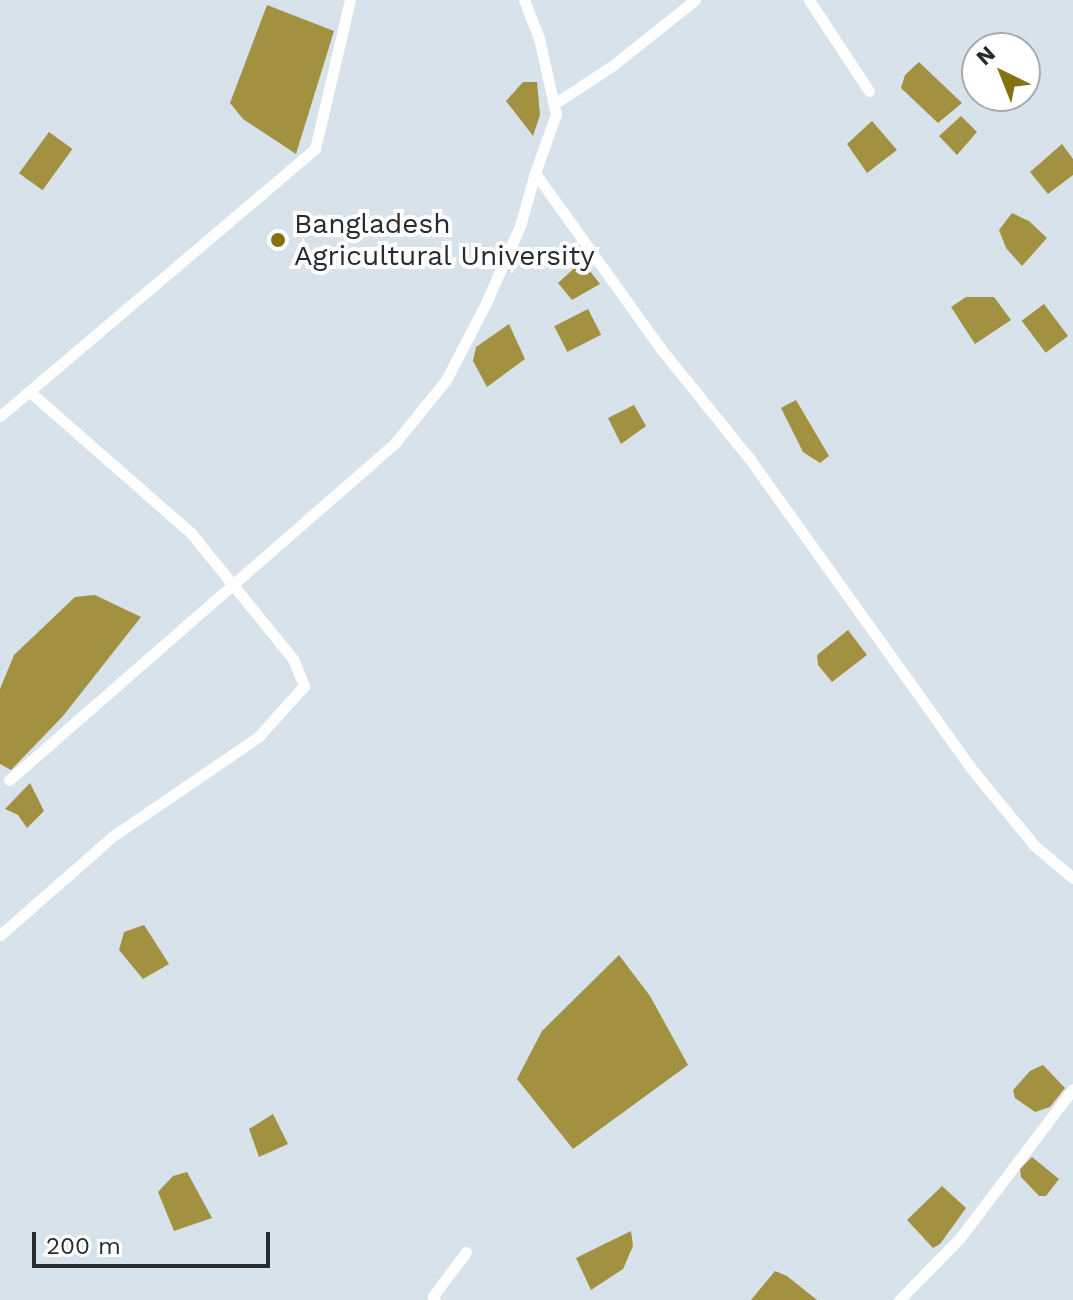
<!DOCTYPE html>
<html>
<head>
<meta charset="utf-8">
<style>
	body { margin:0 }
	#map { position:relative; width:1073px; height:1300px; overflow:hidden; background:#d8e2ea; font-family:"Work Sans",sans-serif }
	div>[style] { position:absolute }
	.water>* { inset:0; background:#a39142; transform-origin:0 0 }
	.minor>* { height:11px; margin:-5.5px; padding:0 5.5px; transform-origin:5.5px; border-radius:5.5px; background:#fff }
	.dots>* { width:22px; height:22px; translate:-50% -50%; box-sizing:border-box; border:4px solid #fff; border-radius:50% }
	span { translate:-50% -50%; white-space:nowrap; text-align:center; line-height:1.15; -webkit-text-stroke:8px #fff; paint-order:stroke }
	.poi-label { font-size:28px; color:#282b2e }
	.left { translate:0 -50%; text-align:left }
	.north { position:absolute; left:961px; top:32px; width:80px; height:80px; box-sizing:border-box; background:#fff; border:2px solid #a9aaab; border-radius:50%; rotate:317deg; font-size:22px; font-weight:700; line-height:32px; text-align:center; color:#282b2e }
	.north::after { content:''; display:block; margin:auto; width:28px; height:36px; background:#847112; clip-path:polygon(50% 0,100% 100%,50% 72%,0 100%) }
	.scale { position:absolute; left:32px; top:1232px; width:238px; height:36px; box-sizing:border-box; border:4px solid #282b2e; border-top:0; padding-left:10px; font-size:24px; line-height:28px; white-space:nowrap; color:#282b2e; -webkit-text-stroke:6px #fff; paint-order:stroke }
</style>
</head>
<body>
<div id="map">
	<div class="water">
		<div style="clip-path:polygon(267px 5px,334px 31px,296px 154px,243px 119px,230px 103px)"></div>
		<div style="clip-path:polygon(919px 62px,962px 103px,938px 123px,901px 88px,905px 75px)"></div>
		<div style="clip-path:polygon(523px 82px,537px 82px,540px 115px,533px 136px,506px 101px)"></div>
		<div style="clip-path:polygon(961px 116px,977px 132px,957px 155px,939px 136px)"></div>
		<div style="clip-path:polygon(872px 121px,897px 150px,867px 173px,847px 144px)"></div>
		<div style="left:49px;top:132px;width:29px;height:51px;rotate:36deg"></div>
		<div style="clip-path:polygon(1062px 144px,1073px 159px,1073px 175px,1048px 194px,1030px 172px)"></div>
		<div style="clip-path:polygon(1012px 213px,1029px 221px,1047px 238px,1022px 266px,1006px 248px,999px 230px)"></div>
		<div style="clip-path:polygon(582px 261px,600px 284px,572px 300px,558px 283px)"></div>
		<div style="clip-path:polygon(966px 297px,994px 297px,1011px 320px,975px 344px,951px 307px)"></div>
		<div style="left:1044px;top:304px;width:40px;height:28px;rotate:53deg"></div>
		<div style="left:588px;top:309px;width:29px;height:38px;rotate:63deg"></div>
		<div style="clip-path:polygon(509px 324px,525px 359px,487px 387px,473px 361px,476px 347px)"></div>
		<div style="clip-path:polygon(796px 400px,829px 456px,820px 463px,803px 452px,781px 408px)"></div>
		<div style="clip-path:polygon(634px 405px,646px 426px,621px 444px,608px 418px)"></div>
		<div style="clip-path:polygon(95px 595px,141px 617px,63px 716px,11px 770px,0 764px,0 689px,14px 655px,75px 597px)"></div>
		<div style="clip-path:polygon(848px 630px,867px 655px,832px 682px,818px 665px,817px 655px)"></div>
		<div style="clip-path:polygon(30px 783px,44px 811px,27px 828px,18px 815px,5px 809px)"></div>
		<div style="clip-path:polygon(144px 925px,169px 964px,143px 979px,119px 950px,124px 932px)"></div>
		<div style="clip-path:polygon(619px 955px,650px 996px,688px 1065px,573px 1149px,517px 1079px,542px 1031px)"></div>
		<div style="clip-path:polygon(1043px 1065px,1065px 1088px,1050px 1107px,1035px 1112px,1015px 1098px,1013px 1090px,1030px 1071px)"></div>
		<div style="clip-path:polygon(273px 1114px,288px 1144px,259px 1157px,249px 1129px)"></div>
		<div style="clip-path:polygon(1032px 1157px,1059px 1179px,1046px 1196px,1039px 1196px,1021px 1177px,1020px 1169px)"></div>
		<div style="clip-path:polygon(187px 1172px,212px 1218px,174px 1231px,158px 1192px,173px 1176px)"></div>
		<div style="clip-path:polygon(942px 1186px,966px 1208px,940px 1244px,933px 1248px,907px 1220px)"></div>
		<div style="clip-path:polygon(631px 1231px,633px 1246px,623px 1269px,591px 1290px,576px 1258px)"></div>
		<div style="clip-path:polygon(775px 1271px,787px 1276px,817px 1300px,751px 1300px)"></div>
	</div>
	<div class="minor">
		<div style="left:524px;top:0;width:41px;rotate:68.5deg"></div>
		<div style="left:539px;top:38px;width:78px;rotate:77.4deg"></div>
		<div style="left:556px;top:114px;width:63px;rotate:109.6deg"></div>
		<div style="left:535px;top:173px;width:216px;rotate:54.4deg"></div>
		<div style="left:661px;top:349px;width:140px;rotate:51.1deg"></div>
		<div style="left:749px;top:458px;width:380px;rotate:54.4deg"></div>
		<div style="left:970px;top:767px;width:102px;rotate:50.6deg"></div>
		<div style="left:1035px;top:846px;width:50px;rotate:40.1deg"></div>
		<div style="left:809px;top:0;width:109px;rotate:56.6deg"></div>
		<div style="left:554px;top:104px;width:69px;rotate:-33.2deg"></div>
		<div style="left:612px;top:66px;width:106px;rotate:-38.5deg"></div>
		<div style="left:0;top:416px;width:413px;rotate:-40.3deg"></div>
		<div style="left:315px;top:149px;width:153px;rotate:-76.8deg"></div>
		<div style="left:9px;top:780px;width:512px;rotate:-41.12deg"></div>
		<div style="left:395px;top:443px;width:81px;rotate:-51deg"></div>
		<div style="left:446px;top:380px;width:87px;rotate:-62.5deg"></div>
		<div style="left:486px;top:303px;width:84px;rotate:-66.2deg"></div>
		<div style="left:520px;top:226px;width:55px;rotate:-74.2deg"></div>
		<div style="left:0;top:935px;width:150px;rotate:-41.2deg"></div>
		<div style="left:113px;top:836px;width:176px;rotate:-34.3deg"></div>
		<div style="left:258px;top:737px;width:69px;rotate:-48deg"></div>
		<div style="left:304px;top:686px;width:29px;rotate:-112deg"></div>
		<div style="left:293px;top:659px;width:162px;rotate:-129deg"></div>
		<div style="left:191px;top:533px;width:215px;rotate:-138.8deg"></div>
		<div style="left:435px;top:1300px;width:4px;rotate:-117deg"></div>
		<div style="left:433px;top:1296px;width:55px;rotate:-53.1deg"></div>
		<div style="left:899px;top:1300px;width:86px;rotate:-45.5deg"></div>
		<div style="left:959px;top:1239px;width:188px;rotate:-52.8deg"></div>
	</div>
	<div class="dots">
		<div style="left:278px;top:240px;background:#847112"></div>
	</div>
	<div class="poi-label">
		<span class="left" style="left:294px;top:240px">Bangladesh<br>Agricultural University</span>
	</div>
	<div class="north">N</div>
	<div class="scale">200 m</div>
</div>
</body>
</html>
